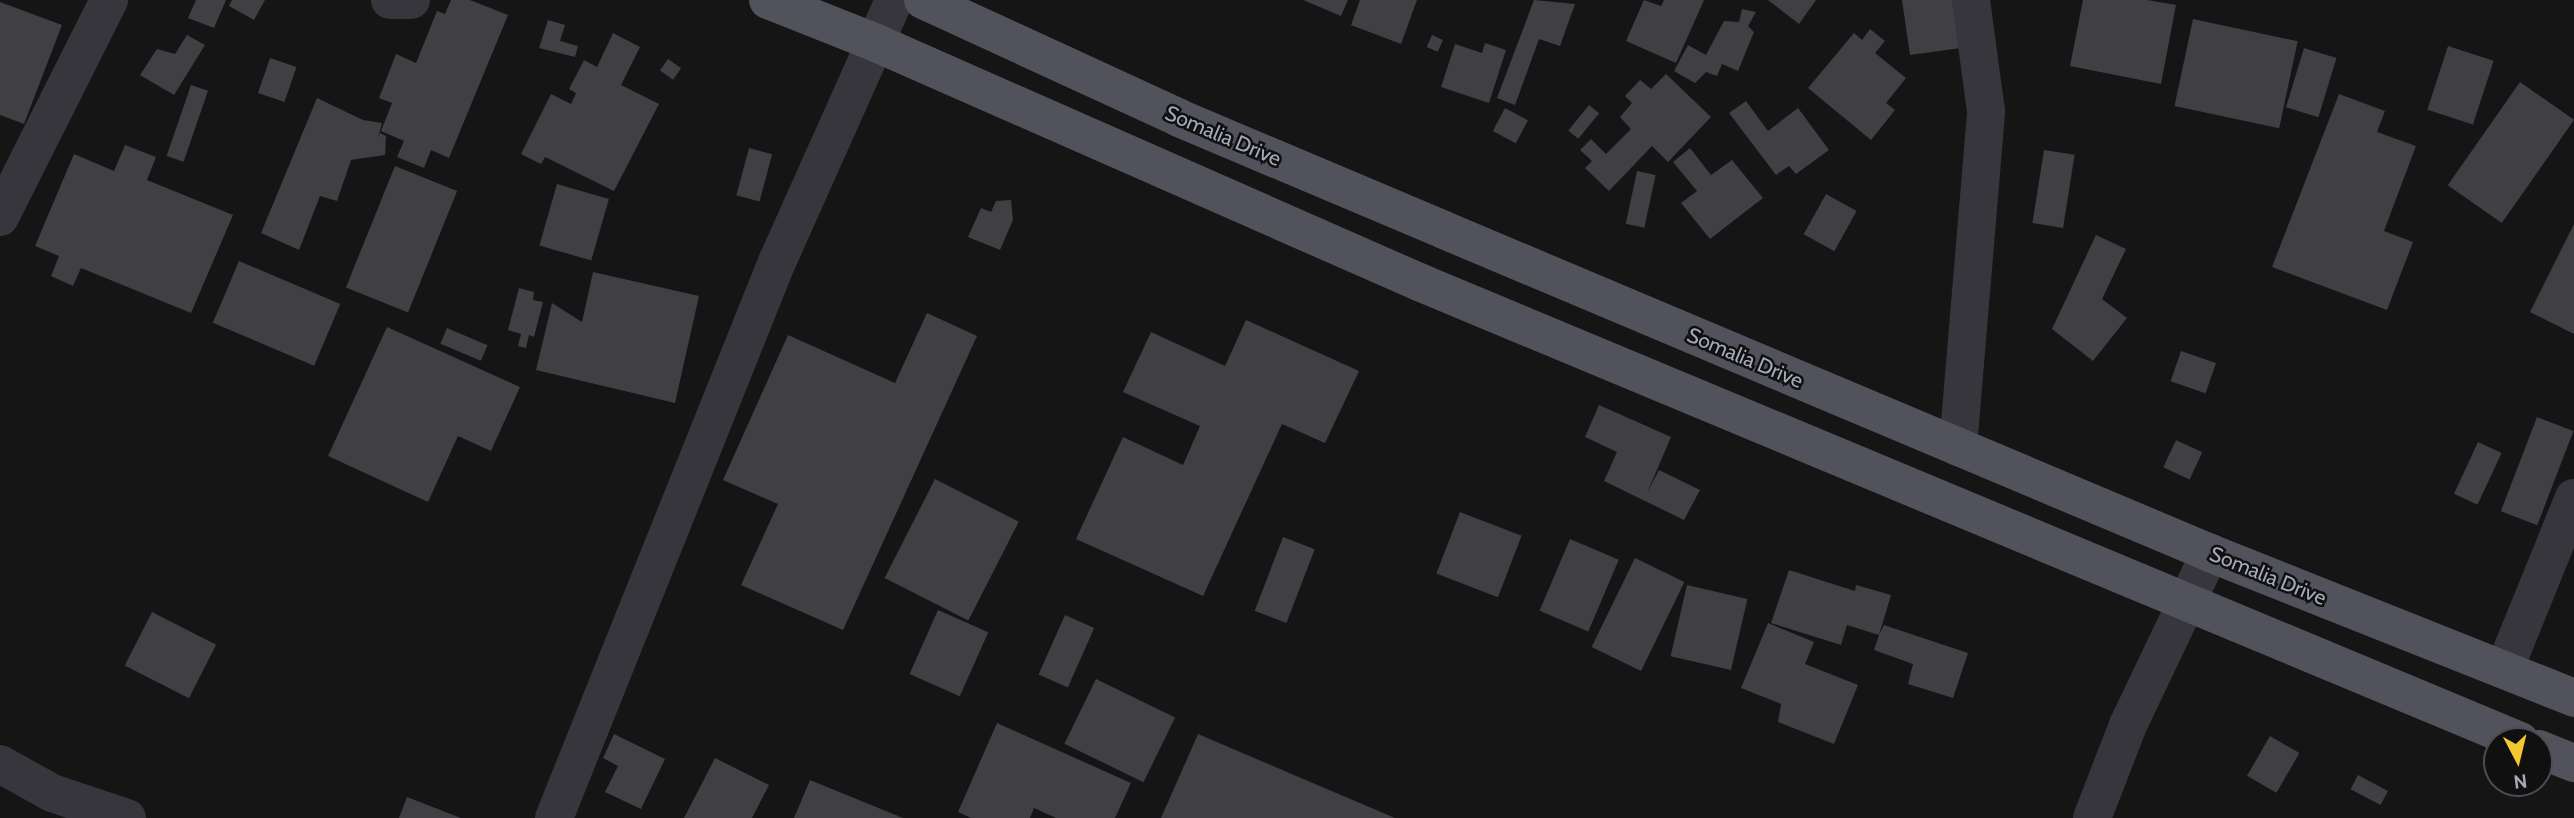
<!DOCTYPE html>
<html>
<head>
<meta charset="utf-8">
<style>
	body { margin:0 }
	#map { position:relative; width:2574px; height:818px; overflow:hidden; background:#151516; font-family:Cabin,sans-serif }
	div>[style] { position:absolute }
	.building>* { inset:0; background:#3f3f44; transform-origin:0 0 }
	.minor>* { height:38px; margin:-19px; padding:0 19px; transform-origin:19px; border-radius:19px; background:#36363c }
	.major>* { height:38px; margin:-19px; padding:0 19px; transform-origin:19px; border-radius:19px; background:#51525b }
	span { translate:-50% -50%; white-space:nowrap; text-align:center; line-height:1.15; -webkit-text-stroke:5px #101011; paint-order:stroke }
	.street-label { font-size:21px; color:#a6a9b7 }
	.north { position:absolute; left:2483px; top:727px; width:70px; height:70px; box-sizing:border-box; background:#101011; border:2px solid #4c4d53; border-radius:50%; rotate:173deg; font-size:19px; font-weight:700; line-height:28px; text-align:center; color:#a6a9b7 }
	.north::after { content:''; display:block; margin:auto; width:24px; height:32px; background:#f4c72f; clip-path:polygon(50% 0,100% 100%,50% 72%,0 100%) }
</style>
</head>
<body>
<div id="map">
	<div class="building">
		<div style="clip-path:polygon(196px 0,226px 0,214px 28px,188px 18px)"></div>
		<div style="clip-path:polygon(232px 0,265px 0,254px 20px,229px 6px)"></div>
		<div style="clip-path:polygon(451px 0,470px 0,508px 15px,449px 158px,431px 150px,424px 168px,397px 157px,404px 141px,381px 131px,392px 103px,379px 98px,396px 54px,416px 63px,437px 11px,445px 14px)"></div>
		<div style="clip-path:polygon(1303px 0,1348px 0,1341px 16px)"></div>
		<div style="clip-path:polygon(1360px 0,1417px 0,1401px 44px,1351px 25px)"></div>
		<div style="clip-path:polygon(1534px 0,1575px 4px,1560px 46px,1539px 39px,1515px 105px,1497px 98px)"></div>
		<div style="clip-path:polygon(1644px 0,1661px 6px,1664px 0,1704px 0,1676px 63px,1626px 41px)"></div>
		<div style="clip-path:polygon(1768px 0,1816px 0,1799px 24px)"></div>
		<div style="clip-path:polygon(1902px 0,1955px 0,1961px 48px,1910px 55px)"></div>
		<div style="clip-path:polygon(2083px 0,2147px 0,2176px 5px,2161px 84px,2070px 66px)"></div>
		<div style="clip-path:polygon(0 2px,62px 25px,24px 124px,0 115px)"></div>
		<div style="clip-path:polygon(1742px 9px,1756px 12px,1748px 26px,1754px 32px,1738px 71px,1722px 64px,1717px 76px,1706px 72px,1695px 83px,1674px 71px,1688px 45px,1706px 55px,1724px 21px,1739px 22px)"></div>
		<div style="left:2193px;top:19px;width:107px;height:89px;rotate:12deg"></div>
		<div style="clip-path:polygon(548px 20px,565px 25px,560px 41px,578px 46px,575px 57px,539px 48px)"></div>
		<div style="clip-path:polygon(1870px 29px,1885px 41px,1875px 53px,1906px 78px,1886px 103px,1895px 110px,1871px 140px,1808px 88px,1854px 33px,1862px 40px)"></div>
		<div style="clip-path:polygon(613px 33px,640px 47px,621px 85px,659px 104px,614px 191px,545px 157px,541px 164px,521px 154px,551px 94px,571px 104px,576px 93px,569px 89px,584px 60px,597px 67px)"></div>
		<div style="clip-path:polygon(187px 35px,205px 45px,174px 95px,140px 75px,157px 49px,175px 54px)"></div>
		<div style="left:1432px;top:35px;width:12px;height:13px;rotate:24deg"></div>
		<div style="clip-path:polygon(1485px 43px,1506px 50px,1489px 103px,1441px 87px,1455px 44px,1482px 53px)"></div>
		<div style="left:2448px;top:46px;width:48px;height:67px;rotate:18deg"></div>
		<div style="left:2304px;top:48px;width:34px;height:62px;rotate:17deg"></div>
		<div style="left:270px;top:58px;width:28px;height:37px;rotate:19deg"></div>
		<div style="left:668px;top:59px;width:16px;height:14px;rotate:35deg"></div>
		<div style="clip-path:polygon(1666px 74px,1711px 117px,1668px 162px,1652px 146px,1609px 191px,1585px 168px,1592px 161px,1580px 150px,1591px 139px,1606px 154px,1631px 129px,1620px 117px,1632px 103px,1625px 96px,1640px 80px,1651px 89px)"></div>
		<div style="left:2520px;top:82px;width:66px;height:126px;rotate:35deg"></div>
		<div style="left:191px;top:85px;width:18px;height:75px;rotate:19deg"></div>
		<div style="clip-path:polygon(2339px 94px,2385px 111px,2377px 132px,2416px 146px,2384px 231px,2413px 242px,2387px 310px,2272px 267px)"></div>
		<div style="clip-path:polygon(317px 98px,363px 120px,382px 123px,378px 138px,380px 133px,386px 136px,385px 155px,351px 160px,337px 201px,320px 196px,299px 250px,261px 233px)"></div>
		<div style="clip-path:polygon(1746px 101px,1768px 131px,1798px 108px,1829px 150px,1796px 174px,1789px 166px,1776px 175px,1729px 113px)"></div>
		<div style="left:1589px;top:105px;width:13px;height:33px;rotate:39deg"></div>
		<div style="left:1505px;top:108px;width:26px;height:26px;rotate:28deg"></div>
		<div style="clip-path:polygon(125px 145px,156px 157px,147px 180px,233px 215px,191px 313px,81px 268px,73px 286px,51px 276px,59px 256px,35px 246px,74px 154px,114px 171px)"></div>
		<div style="left:749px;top:148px;width:24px;height:49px;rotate:15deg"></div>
		<div style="clip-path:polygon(1690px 148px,1711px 175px,1732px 160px,1763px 198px,1710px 239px,1681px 203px,1697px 191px,1673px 162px)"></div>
		<div style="left:2044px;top:150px;width:31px;height:74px;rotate:9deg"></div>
		<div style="left:395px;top:166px;width:67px;height:131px;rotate:22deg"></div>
		<div style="left:1637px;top:171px;width:19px;height:54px;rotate:12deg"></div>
		<div style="left:557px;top:184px;width:54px;height:64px;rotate:16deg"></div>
		<div style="left:1826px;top:194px;width:35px;height:46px;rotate:29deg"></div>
		<div style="clip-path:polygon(1011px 200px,1013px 220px,1000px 250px,968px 237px,981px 208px,991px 212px,996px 201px)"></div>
		<div style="clip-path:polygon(2574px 224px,2574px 334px,2530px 312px)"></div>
		<div style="clip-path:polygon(2096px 235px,2126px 249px,2102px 299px,2127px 318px,2093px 361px,2052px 329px)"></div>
		<div style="left:239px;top:261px;width:110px;height:67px;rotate:23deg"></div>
		<div style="clip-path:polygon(593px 272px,699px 296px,675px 403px,536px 370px,552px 303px,582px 322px)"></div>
		<div style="clip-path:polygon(519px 288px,534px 292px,533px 300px,543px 302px,534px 337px,529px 335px,526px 348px,518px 346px,521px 334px,508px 330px)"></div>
		<div style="clip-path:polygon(927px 313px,977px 336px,843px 630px,741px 585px,778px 504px,723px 480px,788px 335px,895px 383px)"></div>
		<div style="clip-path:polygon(1246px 320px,1359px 371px,1325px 443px,1282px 424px,1203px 596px,1076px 539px,1123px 437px,1183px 465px,1200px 426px,1123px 392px,1151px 332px,1225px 366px)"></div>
		<div style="clip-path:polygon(387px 327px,520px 387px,491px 451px,458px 436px,428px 502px,328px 456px)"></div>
		<div style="left:447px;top:328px;width:44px;height:17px;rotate:23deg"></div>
		<div style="left:2181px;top:351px;width:37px;height:32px;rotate:19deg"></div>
		<div style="clip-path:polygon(1599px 405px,1671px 437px,1647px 493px,1659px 470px,1700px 490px,1684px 520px,1604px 481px,1617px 452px,1585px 437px)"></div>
		<div style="left:2537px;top:417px;width:39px;height:101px;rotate:21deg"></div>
		<div style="left:2176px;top:440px;width:29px;height:30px;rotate:25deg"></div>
		<div style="left:2478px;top:442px;width:26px;height:57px;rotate:25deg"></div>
		<div style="left:935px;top:479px;width:94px;height:111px;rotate:27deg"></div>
		<div style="left:1460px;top:512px;width:66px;height:66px;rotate:21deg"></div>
		<div style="left:1283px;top:537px;width:34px;height:79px;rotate:21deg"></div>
		<div style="left:1570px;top:539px;width:53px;height:78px;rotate:23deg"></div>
		<div style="left:1635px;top:558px;width:55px;height:99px;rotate:26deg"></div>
		<div style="clip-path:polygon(1789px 570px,1855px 591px,1856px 585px,1891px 595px,1879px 635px,1884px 625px,1968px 653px,1953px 698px,1908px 684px,1913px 664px,1874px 650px,1879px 635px,1847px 625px,1841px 645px,1771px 623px)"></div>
		<div style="left:1687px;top:585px;width:62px;height:73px;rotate:13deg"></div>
		<div style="left:938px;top:610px;width:55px;height:70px;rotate:24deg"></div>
		<div style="left:152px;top:612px;width:72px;height:60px;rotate:27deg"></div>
		<div style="left:1065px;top:615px;width:32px;height:65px;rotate:24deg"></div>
		<div style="clip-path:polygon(1768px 623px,1814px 642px,1805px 664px,1858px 685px,1834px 744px,1778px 722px,1781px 704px,1741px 688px)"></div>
		<div style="left:1096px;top:679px;width:88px;height:72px;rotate:26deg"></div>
		<div style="clip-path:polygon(997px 723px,1131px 783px,1115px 818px,1056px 818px,1034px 808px,1030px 818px,971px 818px,958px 812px)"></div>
		<div style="clip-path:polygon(614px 734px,665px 759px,641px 809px,605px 792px,618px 766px,603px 758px)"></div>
		<div style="clip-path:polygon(1198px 734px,1395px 818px,1161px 818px)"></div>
		<div style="left:2270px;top:736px;width:34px;height:46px;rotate:30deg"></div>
		<div style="clip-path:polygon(715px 758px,769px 785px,752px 818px,684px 818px)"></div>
		<div style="left:2358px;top:775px;width:34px;height:16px;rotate:28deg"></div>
		<div style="clip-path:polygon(810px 780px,903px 818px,794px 818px)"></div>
		<div style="clip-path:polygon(407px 797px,461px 818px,399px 818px)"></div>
	</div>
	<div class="minor">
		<div style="left:390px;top:0;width:21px"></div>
		<div style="left:0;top:217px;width:243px;rotate:-63.3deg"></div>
		<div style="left:1958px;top:447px;width:337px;rotate:-85.2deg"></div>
		<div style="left:1986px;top:111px;width:112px;rotate:-97.7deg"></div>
		<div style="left:2504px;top:670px;width:186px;rotate:-67.9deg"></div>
		<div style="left:0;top:764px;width:60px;rotate:29.1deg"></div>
		<div style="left:52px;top:793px;width:79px;rotate:18.4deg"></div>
		<div style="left:554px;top:818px;width:599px;rotate:-68.15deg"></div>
		<div style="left:777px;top:262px;width:287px;rotate:-65.9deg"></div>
		<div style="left:2092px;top:818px;width:100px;rotate:-68.8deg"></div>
		<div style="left:2128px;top:725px;width:191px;rotate:-64.5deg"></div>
	</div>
	<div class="major">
		<div style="left:768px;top:0;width:114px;rotate:21.6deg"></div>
		<div style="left:874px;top:42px;width:596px;rotate:23.77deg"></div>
		<div style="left:1419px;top:282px;width:1193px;rotate:22.63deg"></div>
		<div style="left:923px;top:0;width:282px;rotate:24.7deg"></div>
		<div style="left:1179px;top:118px;width:288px;rotate:22.9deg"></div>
		<div style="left:1444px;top:230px;width:831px;rotate:22.86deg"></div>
		<div style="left:2210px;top:553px;width:392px;rotate:21.7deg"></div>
		<div style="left:2539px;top:749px;width:38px;rotate:22deg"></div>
	</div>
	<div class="street-label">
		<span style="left:1223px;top:136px;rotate:23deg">Somalia Drive</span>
		<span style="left:1745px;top:358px;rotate:23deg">Somalia Drive</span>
		<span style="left:2268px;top:576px;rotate:22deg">Somalia Drive</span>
	</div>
	<div class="north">N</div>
</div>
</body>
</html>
